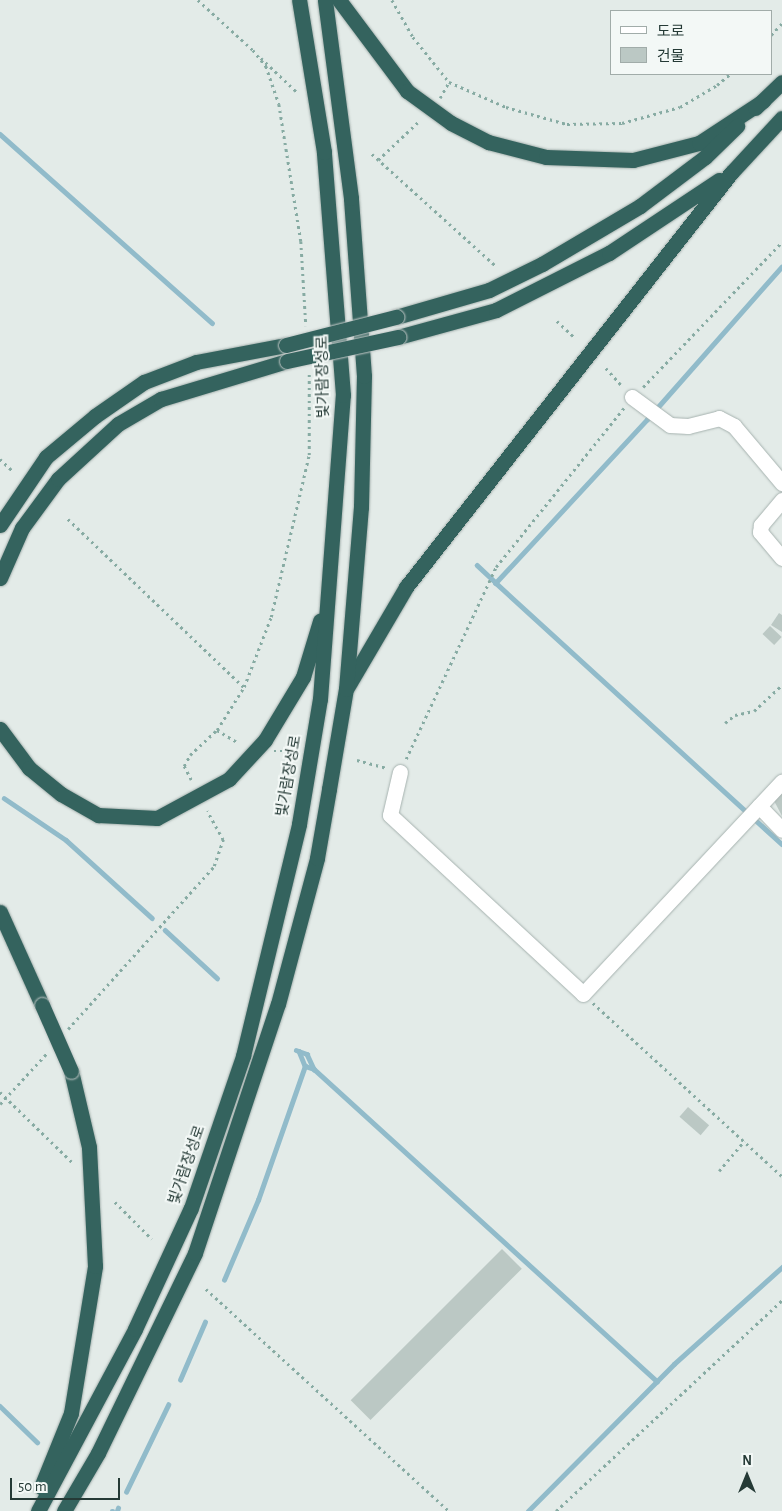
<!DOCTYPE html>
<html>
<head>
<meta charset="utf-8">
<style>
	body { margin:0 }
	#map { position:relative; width:782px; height:1511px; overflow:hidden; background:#e3ebe8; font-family:"Alegreya Sans","Noto Sans KR",sans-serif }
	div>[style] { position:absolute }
	.stream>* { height:4.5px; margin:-2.25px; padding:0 2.25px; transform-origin:2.25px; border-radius:2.25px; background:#91bbca }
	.building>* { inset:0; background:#bbc8c4; transform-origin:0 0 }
	.path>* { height:2.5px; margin-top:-1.25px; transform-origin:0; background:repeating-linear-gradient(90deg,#87aba3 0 2.5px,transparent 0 6.5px) }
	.roads { filter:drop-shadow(0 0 1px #a6b2af) drop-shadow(0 0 1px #a6b2af) }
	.minor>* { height:15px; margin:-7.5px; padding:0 7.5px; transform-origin:7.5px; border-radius:7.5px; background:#fff }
	.highway>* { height:15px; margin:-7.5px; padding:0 7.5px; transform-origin:7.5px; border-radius:7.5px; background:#34635e }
	.bridges { filter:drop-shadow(0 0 1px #c2c8c7) drop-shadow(0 0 1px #c2c8c7) }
	.highway-bridge>* { height:15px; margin:-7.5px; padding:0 7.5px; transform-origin:7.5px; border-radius:7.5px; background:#34635e }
	span { translate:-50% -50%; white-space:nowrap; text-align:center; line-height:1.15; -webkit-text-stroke:4px #f3f8f6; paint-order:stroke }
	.street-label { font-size:15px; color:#253a36 }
	.legend { position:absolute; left:610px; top:10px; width:162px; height:65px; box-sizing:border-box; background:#f3f8f6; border:1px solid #a1aca9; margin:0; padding:6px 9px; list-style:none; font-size:15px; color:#253a36 }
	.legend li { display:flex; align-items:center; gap:10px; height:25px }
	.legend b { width:25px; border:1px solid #a1aca9 }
	.north { position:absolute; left:722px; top:1451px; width:50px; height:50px; -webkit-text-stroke:4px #f3f8f6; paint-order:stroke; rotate:0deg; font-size:14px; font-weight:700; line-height:20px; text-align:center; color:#253a36 }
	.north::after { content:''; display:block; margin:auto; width:18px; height:22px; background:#253a36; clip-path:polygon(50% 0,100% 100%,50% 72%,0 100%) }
	.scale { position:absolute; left:10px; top:1478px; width:110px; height:22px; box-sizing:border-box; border:2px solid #253a36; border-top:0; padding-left:6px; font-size:15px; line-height:18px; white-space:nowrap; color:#253a36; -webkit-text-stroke:4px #f3f8f6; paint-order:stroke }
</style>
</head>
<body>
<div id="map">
	<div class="stream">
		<div style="left:0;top:134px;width:284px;rotate:41.7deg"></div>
		<div style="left:782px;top:267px;width:203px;rotate:131.4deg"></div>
		<div style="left:648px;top:419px;width:224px;rotate:132.8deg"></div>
		<div style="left:496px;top:583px;width:387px;rotate:42.4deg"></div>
		<div style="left:477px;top:565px;width:26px;rotate:43deg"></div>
		<div style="left:4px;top:798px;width:75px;rotate:34.1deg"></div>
		<div style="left:66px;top:840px;width:116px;rotate:42.2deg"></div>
		<div style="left:165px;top:930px;width:71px;rotate:42.7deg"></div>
		<div style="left:296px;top:1050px;width:12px;rotate:20deg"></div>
		<div style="left:307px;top:1054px;width:17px;rotate:65deg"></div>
		<div style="left:314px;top:1069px;width:464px;rotate:42.3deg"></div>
		<div style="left:299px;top:1051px;width:16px;rotate:68deg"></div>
		<div style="left:305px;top:1066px;width:9px;rotate:18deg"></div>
		<div style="left:224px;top:1280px;width:87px;rotate:-67deg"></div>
		<div style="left:258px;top:1200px;width:142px;rotate:-70.7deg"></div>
		<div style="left:180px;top:1380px;width:63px;rotate:-66.7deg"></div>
		<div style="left:0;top:1406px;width:52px;rotate:44.2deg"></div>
		<div style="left:126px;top:1492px;width:97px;rotate:-64.2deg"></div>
		<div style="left:112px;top:1511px;width:1px"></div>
		<div style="left:117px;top:1511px;width:3px;rotate:-72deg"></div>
		<div style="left:528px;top:1511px;width:207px;rotate:-45.2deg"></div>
		<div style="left:674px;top:1364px;width:145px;rotate:-41.9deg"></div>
	</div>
	<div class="building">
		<div style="clip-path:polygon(779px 613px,782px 615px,782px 632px,771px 625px)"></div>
		<div style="left:770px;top:626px;width:16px;height:11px;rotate:43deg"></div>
		<div style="clip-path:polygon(782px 789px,782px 816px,771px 795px)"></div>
		<div style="left:688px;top:1107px;width:28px;height:13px;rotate:41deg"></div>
		<div style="left:502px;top:1249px;width:28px;height:214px;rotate:45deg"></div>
	</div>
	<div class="path">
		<div style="left:198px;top:0;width:74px;rotate:42.3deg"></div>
		<div style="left:253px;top:50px;width:21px;rotate:51deg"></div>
		<div style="left:266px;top:66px;width:40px;rotate:71.1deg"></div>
		<div style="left:279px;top:104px;width:139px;rotate:80.9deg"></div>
		<div style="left:301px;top:241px;width:85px;rotate:86.6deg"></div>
		<div style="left:392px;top:0;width:43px;rotate:60.4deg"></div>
		<div style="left:413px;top:37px;width:58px;rotate:51.3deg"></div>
		<div style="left:449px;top:82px;width:62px;rotate:23.7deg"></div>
		<div style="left:506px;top:107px;width:63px;rotate:15.6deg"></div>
		<div style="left:567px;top:124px;width:55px;rotate:-1deg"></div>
		<div style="left:622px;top:123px;width:60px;rotate:-15.4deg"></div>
		<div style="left:680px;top:107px;width:43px;rotate:-30.7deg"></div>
		<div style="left:717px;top:85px;width:17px;rotate:-40deg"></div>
		<div style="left:771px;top:35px;width:16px;rotate:-47deg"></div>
		<div style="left:261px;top:58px;width:51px;rotate:43.4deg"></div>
		<div style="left:440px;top:98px;width:18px;rotate:-61deg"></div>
		<div style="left:372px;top:154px;width:167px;rotate:42.1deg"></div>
		<div style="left:378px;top:160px;width:55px;rotate:-43.5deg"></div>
		<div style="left:557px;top:321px;width:25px;rotate:43deg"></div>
		<div style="left:606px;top:368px;width:25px;rotate:48deg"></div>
		<div style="left:643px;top:387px;width:201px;rotate:-46.2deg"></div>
		<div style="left:0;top:459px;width:16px;rotate:43deg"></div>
		<div style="left:68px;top:519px;width:243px;rotate:43.7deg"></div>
		<div style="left:725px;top:723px;width:13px;rotate:-39deg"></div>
		<div style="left:735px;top:715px;width:19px;rotate:-12deg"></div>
		<div style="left:754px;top:711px;width:38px;rotate:-43deg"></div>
		<div style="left:217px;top:730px;width:23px;rotate:31deg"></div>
		<div style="left:274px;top:751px;width:8px"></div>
		<div style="left:406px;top:759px;width:212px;rotate:-64.9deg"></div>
		<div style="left:496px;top:567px;width:204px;rotate:-51.2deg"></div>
		<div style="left:357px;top:760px;width:31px;rotate:15deg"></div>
		<div style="left:191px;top:780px;width:16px;rotate:-117deg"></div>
		<div style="left:184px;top:766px;width:13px;rotate:-61deg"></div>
		<div style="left:190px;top:755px;width:37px;rotate:-43deg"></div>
		<div style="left:217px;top:730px;width:51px;rotate:-57.9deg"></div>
		<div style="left:244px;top:687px;width:75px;rotate:-68.9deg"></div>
		<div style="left:271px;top:617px;width:166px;rotate:-76.8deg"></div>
		<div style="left:309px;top:455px;width:84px;rotate:-90deg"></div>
		<div style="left:593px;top:1003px;width:256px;rotate:42.5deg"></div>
		<div style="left:68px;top:1029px;width:219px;rotate:-48.1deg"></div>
		<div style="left:214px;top:866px;width:28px;rotate:-71deg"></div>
		<div style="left:223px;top:840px;width:33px;rotate:-119deg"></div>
		<div style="left:0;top:1092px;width:100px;rotate:44.2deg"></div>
		<div style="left:0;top:1104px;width:71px;rotate:-47.3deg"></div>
		<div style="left:719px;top:1171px;width:39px;rotate:-50deg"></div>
		<div style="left:115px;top:1202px;width:52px;rotate:45deg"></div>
		<div style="left:206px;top:1289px;width:329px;rotate:42.4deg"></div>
		<div style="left:556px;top:1511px;width:309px;rotate:-43deg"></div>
	</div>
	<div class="roads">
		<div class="minor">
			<div style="left:632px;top:397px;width:47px;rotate:36.4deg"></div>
			<div style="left:670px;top:425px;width:18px;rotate:3deg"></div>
			<div style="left:688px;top:426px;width:32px;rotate:-14deg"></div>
			<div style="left:719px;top:418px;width:17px;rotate:28deg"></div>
			<div style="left:734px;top:426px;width:75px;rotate:49.9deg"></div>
			<div style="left:782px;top:500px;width:33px;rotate:130deg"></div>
			<div style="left:761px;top:525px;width:7px;rotate:98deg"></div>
			<div style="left:760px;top:532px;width:34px;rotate:50deg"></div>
			<div style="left:400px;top:772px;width:44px;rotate:103.1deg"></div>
			<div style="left:390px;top:815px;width:263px;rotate:42.8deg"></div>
			<div style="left:583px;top:994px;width:291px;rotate:-46.9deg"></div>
			<div style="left:759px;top:806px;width:33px;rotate:46deg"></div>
		</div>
		<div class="highway">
			<div style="left:339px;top:0;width:114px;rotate:53.2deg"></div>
			<div style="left:407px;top:91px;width:54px;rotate:36deg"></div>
			<div style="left:451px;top:123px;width:42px;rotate:27.2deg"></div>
			<div style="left:488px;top:142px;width:60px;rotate:14.5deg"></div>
			<div style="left:546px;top:157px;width:87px;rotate:2deg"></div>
			<div style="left:633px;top:160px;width:68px;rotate:-14.4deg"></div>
			<div style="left:699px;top:143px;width:77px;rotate:-33.3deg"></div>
			<div style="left:755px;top:108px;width:37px;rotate:-44deg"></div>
			<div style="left:396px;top:317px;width:97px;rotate:-16.2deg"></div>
			<div style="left:489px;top:290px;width:59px;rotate:-26.1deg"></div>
			<div style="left:542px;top:264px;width:114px;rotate:-30.6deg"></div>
			<div style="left:640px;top:206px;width:81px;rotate:-37deg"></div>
			<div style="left:705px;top:157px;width:45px;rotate:-44.1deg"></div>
			<div style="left:398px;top:337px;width:102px;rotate:-15.4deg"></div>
			<div style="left:496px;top:310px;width:127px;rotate:-26.8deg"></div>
			<div style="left:609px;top:253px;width:132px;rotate:-33.6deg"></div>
			<div style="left:0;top:525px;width:82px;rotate:-55.9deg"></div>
			<div style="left:46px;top:457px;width:64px;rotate:-39.9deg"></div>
			<div style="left:95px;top:416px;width:60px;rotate:-34.8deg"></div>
			<div style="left:144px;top:382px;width:56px;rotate:-21deg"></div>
			<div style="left:196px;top:362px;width:92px;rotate:-10.7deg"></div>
			<div style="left:0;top:578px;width:55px;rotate:-66.3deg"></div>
			<div style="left:22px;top:528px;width:61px;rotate:-53.7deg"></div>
			<div style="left:58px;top:479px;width:81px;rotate:-42.5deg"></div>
			<div style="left:118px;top:424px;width:50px;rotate:-30.2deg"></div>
			<div style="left:161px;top:399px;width:132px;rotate:-16.8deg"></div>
			<div style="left:348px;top:686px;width:115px;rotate:-59.6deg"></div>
			<div style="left:406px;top:587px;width:526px;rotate:-51.87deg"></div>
			<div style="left:731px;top:173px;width:75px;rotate:-47.2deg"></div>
			<div style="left:0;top:729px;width:49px;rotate:53.4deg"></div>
			<div style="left:29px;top:768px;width:41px;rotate:39.1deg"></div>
			<div style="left:61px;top:794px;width:43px;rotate:29.6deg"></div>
			<div style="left:98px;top:815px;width:59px;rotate:2.9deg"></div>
			<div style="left:157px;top:818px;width:82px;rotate:-28.4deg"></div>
			<div style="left:229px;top:779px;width:53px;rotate:-47.3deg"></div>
			<div style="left:265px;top:740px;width:74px;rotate:-58.9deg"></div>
			<div style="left:303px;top:677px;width:59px;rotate:-73.1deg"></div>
			<div style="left:0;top:912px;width:102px;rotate:65.7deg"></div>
			<div style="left:41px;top:1487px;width:80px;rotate:-67.9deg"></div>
			<div style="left:71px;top:1413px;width:149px;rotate:-80.7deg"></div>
			<div style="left:95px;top:1266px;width:119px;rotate:-92.9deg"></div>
			<div style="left:89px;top:1147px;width:78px;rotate:-103.3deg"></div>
			<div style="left:38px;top:1511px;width:206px;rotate:-61.9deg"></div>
			<div style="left:135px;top:1329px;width:133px;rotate:-65.2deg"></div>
			<div style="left:191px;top:1208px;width:161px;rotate:-71.1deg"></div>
			<div style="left:243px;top:1056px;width:239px;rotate:-76.4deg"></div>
			<div style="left:299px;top:824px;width:127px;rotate:-80.5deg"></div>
			<div style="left:320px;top:699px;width:305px;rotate:-85.7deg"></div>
			<div style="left:343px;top:395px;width:244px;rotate:-94.5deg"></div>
			<div style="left:324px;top:152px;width:154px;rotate:-99.3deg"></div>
			<div style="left:64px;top:1511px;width:67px;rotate:-59.6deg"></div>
			<div style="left:98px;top:1453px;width:222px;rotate:-64.1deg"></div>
			<div style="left:195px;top:1253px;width:262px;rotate:-71.6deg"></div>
			<div style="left:278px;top:1004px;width:151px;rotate:-75deg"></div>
			<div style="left:317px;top:858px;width:70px;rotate:-80.1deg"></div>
			<div style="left:329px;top:789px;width:101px;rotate:-80.4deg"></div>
			<div style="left:346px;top:689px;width:183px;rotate:-85.3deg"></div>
			<div style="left:361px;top:507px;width:131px;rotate:-88.7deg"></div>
			<div style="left:364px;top:376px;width:178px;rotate:-94.2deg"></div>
			<div style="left:351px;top:198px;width:200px;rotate:-97.5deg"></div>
		</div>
	</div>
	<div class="bridges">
		<div class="highway-bridge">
			<div style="left:286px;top:345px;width:114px;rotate:-14.3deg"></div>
			<div style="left:287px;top:361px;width:114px;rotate:-12.2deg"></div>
			<div style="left:42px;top:1005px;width:72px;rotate:66.3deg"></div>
		</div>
	</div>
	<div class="street-label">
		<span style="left:323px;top:377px;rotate:-91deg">빛가람장성로</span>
		<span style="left:289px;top:776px;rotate:-80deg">빛가람장성로</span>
		<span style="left:187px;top:1165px;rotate:-71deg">빛가람장성로</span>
	</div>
	<ul class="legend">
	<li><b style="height:6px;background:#fff"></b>도로</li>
	<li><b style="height:14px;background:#bbc8c4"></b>건물</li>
	</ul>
	<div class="north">N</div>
	<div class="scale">50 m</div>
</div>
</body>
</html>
